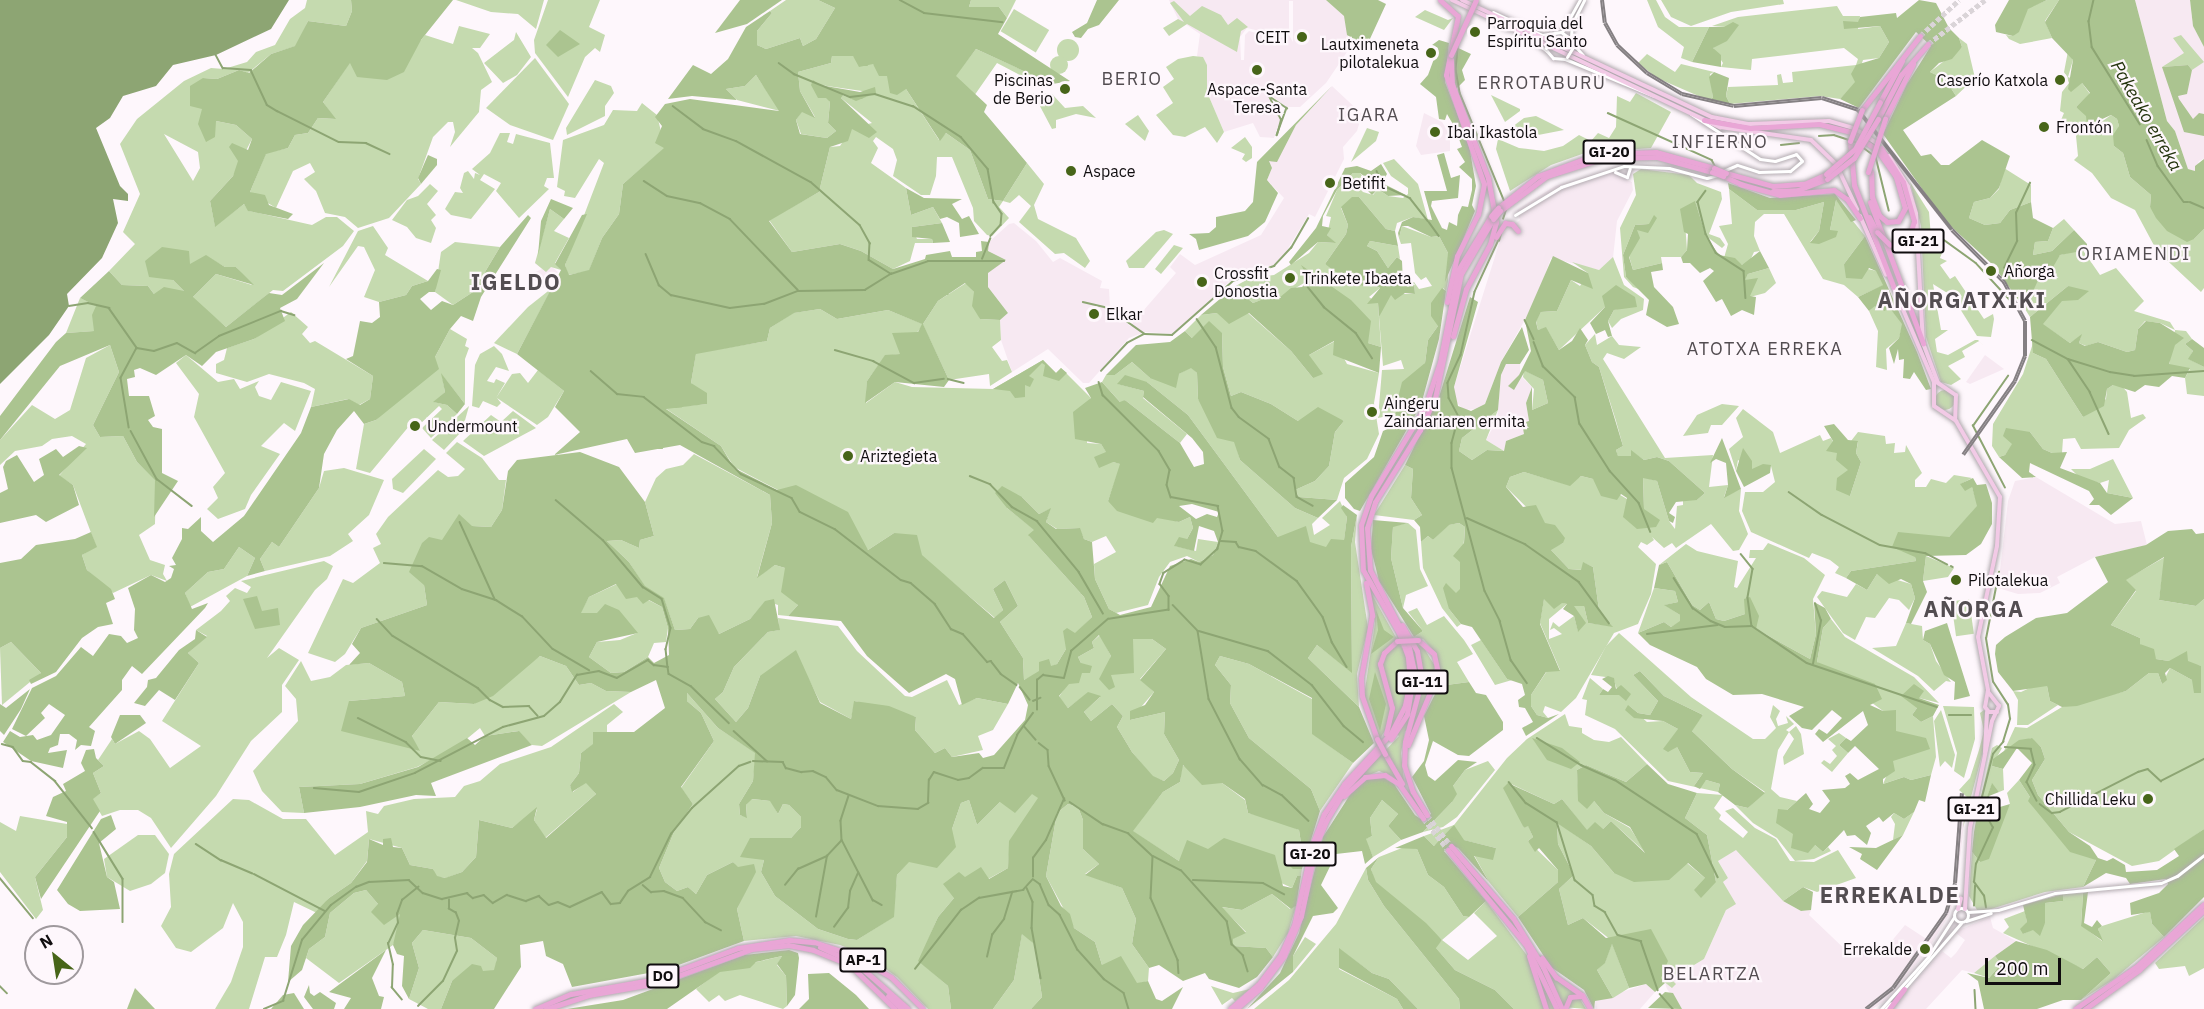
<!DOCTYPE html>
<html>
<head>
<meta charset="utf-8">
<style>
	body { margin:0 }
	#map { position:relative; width:2204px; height:1009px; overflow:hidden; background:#fef7fc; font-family:"IBM Plex Sans",sans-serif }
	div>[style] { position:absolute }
	.built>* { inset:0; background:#f7e9f2 }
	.green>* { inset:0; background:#c5daaf; transform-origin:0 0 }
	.round { border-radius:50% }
	.forest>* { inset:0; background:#abc490 }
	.water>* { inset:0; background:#8da573 }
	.stream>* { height:1.5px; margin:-0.75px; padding:0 0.75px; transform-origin:0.75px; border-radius:0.75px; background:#8da573 }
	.highway-tunnel>* { height:5px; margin-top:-2.5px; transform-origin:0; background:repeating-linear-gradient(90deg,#dad4d8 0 5px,transparent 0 7.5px) }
	.roads { filter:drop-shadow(0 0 2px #afa8ad) drop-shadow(0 0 2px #afa8ad) }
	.secondary>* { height:3px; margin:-1.5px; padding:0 1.5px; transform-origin:1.5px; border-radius:1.5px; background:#fff }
	.secondary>.ring { margin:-1.5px; padding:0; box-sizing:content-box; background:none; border:3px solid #fff; border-radius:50% }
	.primary>* { height:4px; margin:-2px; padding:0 2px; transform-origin:2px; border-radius:2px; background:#f2cae6 }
	.highway>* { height:5px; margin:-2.5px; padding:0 2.5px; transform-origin:2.5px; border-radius:2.5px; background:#e9a6d6 }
	.rail>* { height:4px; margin-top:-2px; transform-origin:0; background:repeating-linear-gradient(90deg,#fef7fc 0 4.5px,#858083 0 9px); box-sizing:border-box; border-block:2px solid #858083 }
	.bridges { filter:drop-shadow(0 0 2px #afa8ad) drop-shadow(0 0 2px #afa8ad) }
	.secondary-bridge>* { height:3px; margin:-1.5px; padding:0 1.5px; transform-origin:1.5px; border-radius:1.5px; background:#fff }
	.highway-bridge>* { height:5px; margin:-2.5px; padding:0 2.5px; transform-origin:2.5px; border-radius:2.5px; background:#e9a6d6 }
	.dots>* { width:16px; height:16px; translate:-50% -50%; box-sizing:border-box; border:3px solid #fef7fc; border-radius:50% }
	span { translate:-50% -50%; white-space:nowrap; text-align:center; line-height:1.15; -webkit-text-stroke:4.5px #fef7fc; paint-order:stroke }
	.shield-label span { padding:2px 4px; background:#fef7fc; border:2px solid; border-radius:4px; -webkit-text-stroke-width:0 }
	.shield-label { font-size:15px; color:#100d0f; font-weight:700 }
	.poi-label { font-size:16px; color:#100d0f }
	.left { translate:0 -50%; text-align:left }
	.right { translate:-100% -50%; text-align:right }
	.neighbourhood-label { font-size:18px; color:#534d51; letter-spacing:1.5px }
	.water-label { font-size:18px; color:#24340e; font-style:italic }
	.district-label { font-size:22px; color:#534d51; font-weight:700; letter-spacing:1.5px }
	.north { position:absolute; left:24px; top:925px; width:60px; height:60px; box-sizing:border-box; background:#fef7fc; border:2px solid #9f999d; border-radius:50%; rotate:330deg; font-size:16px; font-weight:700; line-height:24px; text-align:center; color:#100d0f }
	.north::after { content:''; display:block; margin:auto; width:21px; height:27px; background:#476519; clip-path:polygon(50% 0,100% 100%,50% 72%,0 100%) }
	.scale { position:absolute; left:1985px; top:958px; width:76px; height:27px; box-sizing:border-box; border:3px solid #100d0f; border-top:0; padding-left:8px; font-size:18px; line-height:21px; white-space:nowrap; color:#100d0f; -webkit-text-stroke:4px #fef7fc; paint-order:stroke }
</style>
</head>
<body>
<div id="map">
	<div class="built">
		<div style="clip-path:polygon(evenodd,1169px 0,1354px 0,1347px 23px,1349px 49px,1326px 83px,1300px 107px,1287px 107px,1267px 93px,1281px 118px,1274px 138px,1260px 137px,1253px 123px,1224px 132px,1207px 92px,1207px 65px,1197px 56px,1200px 34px,1178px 19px,1169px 0,1289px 1px,1293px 1px,1293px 42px,1289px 35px,1277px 39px,1249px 31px,1245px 35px,1244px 60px,1241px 60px,1240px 37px,1247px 28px,1276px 35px,1289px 30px,1289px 1px)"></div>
		<div style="clip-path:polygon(2135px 0,2190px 0,2193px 26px,2204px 47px,2204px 159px,2199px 161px,2195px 171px,2188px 169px,2175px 131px,2167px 121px)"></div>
		<div style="clip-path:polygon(1332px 86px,1362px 114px,1357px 131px,1343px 147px,1344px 159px,1315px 217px,1309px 214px,1284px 255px,1272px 266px,1229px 282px,1173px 334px,1145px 332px,1129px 338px,1089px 383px,1083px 383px,1048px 349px,1012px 372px,1001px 340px,1000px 320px,1008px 313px,988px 287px,987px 251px,989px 242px,1009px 224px,1014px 223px,1036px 241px,1053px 262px,1060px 258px,1102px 281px,1100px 288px,1109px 289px,1110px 308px,1130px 326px,1176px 273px,1170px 267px,1180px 254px,1195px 265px,1261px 235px,1284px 198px,1267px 180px,1272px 168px,1268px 161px,1277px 161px,1296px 125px)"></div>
		<div style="clip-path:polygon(1424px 113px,1442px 122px,1450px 135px,1450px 151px,1421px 155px,1416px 146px)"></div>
		<div style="clip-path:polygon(1618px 167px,1620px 177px,1632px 182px,1633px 190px,1617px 221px,1613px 258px,1599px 270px,1551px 258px,1536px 300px,1501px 362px,1485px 404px,1479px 409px,1464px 410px,1454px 400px,1454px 387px,1502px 234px,1520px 220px,1517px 210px,1555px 186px)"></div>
		<div style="clip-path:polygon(538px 255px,558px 272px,543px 288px,529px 275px,542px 269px,535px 263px)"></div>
		<div style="clip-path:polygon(1985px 355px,2004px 369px,1970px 384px,1966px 382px)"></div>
		<div style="clip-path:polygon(1506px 364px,1520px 364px,1520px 375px,1532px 387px,1526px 403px,1529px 421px,1524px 434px,1506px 441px,1504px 451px,1486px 440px,1497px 420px,1501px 375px)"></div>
		<div style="clip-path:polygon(2036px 477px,2115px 524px,2141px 521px,2147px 545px,2095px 557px,2057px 577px,2060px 583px,2040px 593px,2018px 594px,1998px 588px,2008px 501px,2015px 481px)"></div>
		<div style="clip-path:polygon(1960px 793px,1967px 797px,1956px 894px,1949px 915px,1926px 953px,1885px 1001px,1872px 1009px,1682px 1009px,1667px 989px,1665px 983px,1704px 959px,1726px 910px,1723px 882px,1728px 878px,1718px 861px,1736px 849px,1783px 901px,1801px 911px,1811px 910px,1809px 915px,1852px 956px,1862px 944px,1880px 955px,1905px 925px,1928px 940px,1945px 913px,1953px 886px)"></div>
		<div style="clip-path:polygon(1990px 917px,1993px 928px,2016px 941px,1974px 973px,1962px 970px,1926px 1009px,1891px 1009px,1942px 951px,1951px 958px,1956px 953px,1965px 940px,1956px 933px,1961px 929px)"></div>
		<div style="clip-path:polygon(1646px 984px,1655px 992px,1640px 1009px,1596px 1009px,1595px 1001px)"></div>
	</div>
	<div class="green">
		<div style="clip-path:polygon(evenodd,307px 0,351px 0,352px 11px,346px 26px,308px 21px,296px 46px,271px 54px,248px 73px,239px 70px,217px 79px,203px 78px,202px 108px,216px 121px,236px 125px,252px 139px,233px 176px,210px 201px,215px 226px,244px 204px,249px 211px,312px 225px,326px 217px,337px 217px,354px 231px,343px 246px,283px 291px,273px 290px,226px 327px,192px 298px,216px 274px,252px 285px,236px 267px,225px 267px,206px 256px,173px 280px,185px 292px,154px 294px,148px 286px,122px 285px,109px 271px,135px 244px,123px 232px,140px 194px,120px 144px,137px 119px,184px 81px,211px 68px,224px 69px,247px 62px,256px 52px,275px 45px,290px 19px,305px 8px,307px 0,164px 134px,198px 152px,200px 168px,193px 181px,164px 134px)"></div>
		<div style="clip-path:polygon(456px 0,544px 0,536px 29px,518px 14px,491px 12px)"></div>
		<div style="clip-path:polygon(548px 0,600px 0,589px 27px,605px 35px,600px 52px,595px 48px,585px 57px,568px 97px,535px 53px,534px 40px)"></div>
		<div style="clip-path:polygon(786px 0,818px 0,835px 8px,816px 39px,803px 46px,800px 38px,766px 49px,757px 45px,757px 31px,772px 13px,770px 11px)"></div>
		<div style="clip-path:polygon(971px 0,1016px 0,1007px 18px,999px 7px,969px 7px)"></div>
		<div style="clip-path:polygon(1647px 0,1656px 0,1665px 17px,1679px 27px,1709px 27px,1692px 62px,1681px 58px,1684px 47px,1658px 27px)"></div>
		<div style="clip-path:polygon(1661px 0,1783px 0,1784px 4px,1731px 12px,1691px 26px,1671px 17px)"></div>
		<div style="clip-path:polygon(2047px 0,2059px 0,2045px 21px,2052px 38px,2020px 44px,2009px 39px,2006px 35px,2013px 36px,2028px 8px)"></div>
		<div style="clip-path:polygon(1174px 1px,1190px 16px,1202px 6px,1221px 15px,1228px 25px,1237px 18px,1248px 27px,1241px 31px,1237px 52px,1187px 24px,1169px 36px,1163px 28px,1178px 19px,1184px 22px,1170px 3px)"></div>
		<div style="clip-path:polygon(1837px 6px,1843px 16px,1860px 16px,1858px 29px,1880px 26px,1889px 42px,1879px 58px,1863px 60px,1856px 82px,1840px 99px,1820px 96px,1730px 104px,1726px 96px,1728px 87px,1778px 85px,1777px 75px,1781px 74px,1783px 83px,1793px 82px,1792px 72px,1856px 65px,1858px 59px,1844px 48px,1752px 59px,1751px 70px,1721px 67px,1723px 63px,1713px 48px,1725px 27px,1712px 26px,1738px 17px)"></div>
		<div style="left:1014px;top:9px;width:41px;height:26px;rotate:31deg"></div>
		<div style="clip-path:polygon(1425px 10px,1448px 20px,1453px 18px,1444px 30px,1415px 17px)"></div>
		<div style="clip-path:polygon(459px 26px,490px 34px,480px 48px,472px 48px,478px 53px,492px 82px,481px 90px,479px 112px,450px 147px,455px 132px,453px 122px,448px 122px,433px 137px,418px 179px,421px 184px,389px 218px,358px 228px,345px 217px,325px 213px,316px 191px,304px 179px,315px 172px,310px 163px,293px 171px,276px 208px,250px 192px,266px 153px,288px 148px,295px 135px,308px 133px,318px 118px,335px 119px,323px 102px,350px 62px,421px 40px,425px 35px,453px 44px)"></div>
		<div style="clip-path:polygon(516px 32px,531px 57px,517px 75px,503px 83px,484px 63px,514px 40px)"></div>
		<div style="clip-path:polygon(2181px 35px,2204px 62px,2192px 70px,2188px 65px,2162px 67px,2184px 53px,2173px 38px)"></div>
		<div style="clip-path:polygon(1959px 38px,1967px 44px,1975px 78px,1956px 96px,1945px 79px,1930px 72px,1962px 47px)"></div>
		<div class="round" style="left:1057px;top:39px;width:22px;height:22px"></div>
		<div style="clip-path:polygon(976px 49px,1040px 78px,1041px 86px,997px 63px,974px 96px,955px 76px)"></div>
		<div style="clip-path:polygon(2068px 51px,2073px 60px,2068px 77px,2082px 83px,2090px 94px,2076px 107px,2100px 123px,2111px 115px,2117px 119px,2119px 126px,2114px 146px,2123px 153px,2130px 177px,2151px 195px,2150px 207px,2194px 239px,2204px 229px,2204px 288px,2201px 292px,2157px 251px,2135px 210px,2111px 198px,2092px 173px,2074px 160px,2078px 156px,2076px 136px,2082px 129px,2061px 120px,2064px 113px,2060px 111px,2062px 92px,2069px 83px,2064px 72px)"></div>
		<div style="clip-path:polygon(1647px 54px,1675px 72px,1681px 64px,1714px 72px,1710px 74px,1713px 97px,1710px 101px,1657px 78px,1638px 63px)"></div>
		<div style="clip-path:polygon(832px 56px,853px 56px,873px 64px,906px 89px,939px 140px,946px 133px,970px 150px,988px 199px,1003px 201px,1027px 163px,1044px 184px,1034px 205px,1038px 219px,1076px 238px,1090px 261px,1085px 268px,1064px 253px,1055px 254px,1019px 222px,1031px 206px,1019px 195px,1010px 203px,1003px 201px,999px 207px,1009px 218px,992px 236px,987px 235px,974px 221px,973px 208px,952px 157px,937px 157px,936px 176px,930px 195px,921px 195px,893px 176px,897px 160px,893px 149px,876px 137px,873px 141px,878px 148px,871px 163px,906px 188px,911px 215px,933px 207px,942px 223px,912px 227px,917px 239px,932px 239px,933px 243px,915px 243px,910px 261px,893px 269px,861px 251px,840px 244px,792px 252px,769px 220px,819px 192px,830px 147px,840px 146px,852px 128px,872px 123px,841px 98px,842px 95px,856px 100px,876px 93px,820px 85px,830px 102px,828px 123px,836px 131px,827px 138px,801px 134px,796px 120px,802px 111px,815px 117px,800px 91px,798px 72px,831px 63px)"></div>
		<div style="clip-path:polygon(1193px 56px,1203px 57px,1207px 65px,1207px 92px,1224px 132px,1217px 143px,1205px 127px,1185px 137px,1173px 135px,1156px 115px,1173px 103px,1163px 87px,1174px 79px,1166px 67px,1178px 59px)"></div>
		<div class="round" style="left:1050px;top:56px;width:18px;height:18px"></div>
		<div style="clip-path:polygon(535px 58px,569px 104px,553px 140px,510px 125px,486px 108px)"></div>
		<div style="clip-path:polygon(756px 75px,780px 111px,737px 100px,726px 89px,745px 86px)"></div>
		<div style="clip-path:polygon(595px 80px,611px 86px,614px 93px,605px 106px,605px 116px,567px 135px,566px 128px)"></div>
		<div style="clip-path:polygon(1033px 93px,1052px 94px,1065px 108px,1083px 106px,1096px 118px,1076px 114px,1056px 120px,1056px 128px,1052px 129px)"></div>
		<div style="clip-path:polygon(1636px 93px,1671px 112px,1651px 148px,1585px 153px,1551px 165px,1510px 191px,1496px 149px,1498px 139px,1519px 148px,1544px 151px,1563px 146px,1579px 135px,1591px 141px,1598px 133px,1609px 138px,1616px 127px,1617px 96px,1630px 102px)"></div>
		<div style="clip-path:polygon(1491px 95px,1520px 109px,1520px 111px,1505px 122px)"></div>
		<div style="clip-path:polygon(642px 103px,657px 115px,665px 148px,623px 184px,619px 214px,602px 238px,589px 271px,568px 275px,565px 265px,604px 163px,599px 159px,575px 198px,564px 196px,565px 191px,557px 187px,563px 140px,604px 125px,613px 110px,637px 111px)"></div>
		<div style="clip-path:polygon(1138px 115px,1149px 131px,1145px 141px,1125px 124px)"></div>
		<div style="clip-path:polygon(1536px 116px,1564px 130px,1533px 136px,1512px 127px,1524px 118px)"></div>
		<div style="clip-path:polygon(1367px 128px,1379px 132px,1376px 141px,1351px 162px)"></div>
		<div style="clip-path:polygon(500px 133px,510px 133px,507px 142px,513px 144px,516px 134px,550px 143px,554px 178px,547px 178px,544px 186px,549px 189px,519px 218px,496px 191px,501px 183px,484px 174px,480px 180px,495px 189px,471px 219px,451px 215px,445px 209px,455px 192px,463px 193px,460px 188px,464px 173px,468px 171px,474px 179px,475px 173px,480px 175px,472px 169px,490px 153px)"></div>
		<div style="clip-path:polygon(1245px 137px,1252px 147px,1252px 158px,1246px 162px,1242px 159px,1245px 154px,1231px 148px)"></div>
		<div style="clip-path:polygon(1394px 159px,1418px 184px,1428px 220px,1413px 217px,1397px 223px,1395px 231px,1386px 229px,1359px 197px,1341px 208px,1348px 225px,1346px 234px,1325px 264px,1380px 288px,1369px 297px,1378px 303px,1381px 347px,1368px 343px,1302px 266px,1309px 280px,1279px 298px,1272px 296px,1253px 303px,1234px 287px,1248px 279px,1274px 275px,1309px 253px,1318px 242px,1335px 243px,1327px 235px,1331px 217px,1326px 216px,1337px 190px,1353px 173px,1360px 173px,1364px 178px,1355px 184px,1363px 192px,1373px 195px,1378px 189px,1388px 196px,1403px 198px,1408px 194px,1408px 188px,1391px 176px,1383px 163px)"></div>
		<div style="clip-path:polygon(2004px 168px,2031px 185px,2031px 202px,2010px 210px,2000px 223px,1985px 225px,1969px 218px,1974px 202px,1990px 198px,1999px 189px)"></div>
		<div style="clip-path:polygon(1641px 169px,1689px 175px,1697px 183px,1721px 192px,1722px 199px,1709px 234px,1720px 238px,1725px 245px,1722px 248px,1706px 236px,1695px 202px,1685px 222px,1687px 250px,1681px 257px,1661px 257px,1662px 263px,1633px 270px,1629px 256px,1637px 230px,1649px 224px,1635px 225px,1623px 255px,1626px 277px,1644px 291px,1633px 287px,1624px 277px,1620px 228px,1636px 195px,1633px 174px)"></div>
		<div style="clip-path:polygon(1910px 182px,1929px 212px,1931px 237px,1942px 253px,1940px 258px,1947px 261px,1940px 265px,1950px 279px,1955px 276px,1984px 319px,1993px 314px,1994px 319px,1991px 337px,1977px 336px,1952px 296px,1933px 284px,1941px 330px,1948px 330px,1935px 339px,1937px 352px,1948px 355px,1975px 340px,1978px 340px,1983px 345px,1979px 341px,1962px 351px,1965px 357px,1948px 366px,1961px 379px,1951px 385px,1941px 382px,1926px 337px,1921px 226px)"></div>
		<div style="clip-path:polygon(430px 184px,438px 191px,427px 204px,436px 215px,431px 220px,436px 228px,431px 243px,416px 238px,407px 227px,392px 220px,407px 200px,418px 196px)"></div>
		<div style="clip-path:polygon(1729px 189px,1757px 210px,1796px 210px,1824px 202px,1819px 231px,1810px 242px,1830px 230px,1836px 200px,1865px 236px,1844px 264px,1877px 271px,1884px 285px,1858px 297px,1844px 285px,1823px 279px,1784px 214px,1764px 214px,1755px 222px,1754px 236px,1760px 251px,1754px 252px,1749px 263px,1742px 265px,1724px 258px,1728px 244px,1719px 226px,1732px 224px)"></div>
		<div style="clip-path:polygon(550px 209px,564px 219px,554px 231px,569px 238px,555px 263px,561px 270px,551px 267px,546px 272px,535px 263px)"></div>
		<div style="clip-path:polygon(2064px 219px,2074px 230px,2052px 251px,2033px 255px,2035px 242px,2048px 241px,2053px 228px)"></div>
		<div style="clip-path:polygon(373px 226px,388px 248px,385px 255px,428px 281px,412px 286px,406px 295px,379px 302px,364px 297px,375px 270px,364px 247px,358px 246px,329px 287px,358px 231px)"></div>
		<div style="clip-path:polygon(1402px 226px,1431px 237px,1439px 236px,1448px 253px,1448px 281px,1446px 291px,1443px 288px,1438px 326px,1428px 340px,1425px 363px,1410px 401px,1412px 411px,1378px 418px,1382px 370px,1404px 369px,1401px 360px,1383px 366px,1379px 317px,1386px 300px,1391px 294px,1415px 294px,1414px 282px,1419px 289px,1432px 286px,1426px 277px,1421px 280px,1415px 273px,1411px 243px,1401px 244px,1399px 238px)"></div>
		<div style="clip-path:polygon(1164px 230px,1173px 234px,1144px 268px,1129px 268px,1126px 261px,1156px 232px)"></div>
		<div style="clip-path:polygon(1370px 241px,1398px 246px,1400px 259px,1397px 257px,1388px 268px,1377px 251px,1367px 246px)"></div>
		<div style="clip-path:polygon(455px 242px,500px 247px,473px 292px,453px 305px,435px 292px,441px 252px)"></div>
		<div style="clip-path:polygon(1174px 245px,1183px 248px,1161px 274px,1155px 269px)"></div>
		<div style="clip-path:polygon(2082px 249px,2100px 275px,2116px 268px,2144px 301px,2134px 311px,2170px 322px,2175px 330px,2186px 331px,2192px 339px,2185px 344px,2193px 351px,2189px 359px,2204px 367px,2204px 396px,2187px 394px,2185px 378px,2190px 369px,2169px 365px,2175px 330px,2160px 323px,2145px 321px,2138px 329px,2135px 350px,2127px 352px,2098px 342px,2086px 346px,2079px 343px,2081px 336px,2070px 343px,2042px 324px,2062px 300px,2078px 300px,2068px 286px,2030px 317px,2025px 309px,2027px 299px,2040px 276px,2060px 255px)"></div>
		<div style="clip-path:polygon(1613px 257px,1624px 285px,1644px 299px,1643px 310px,1621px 319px,1612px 328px,1608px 321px,1614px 310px,1627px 306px,1635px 297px,1605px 307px,1559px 350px,1546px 328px,1538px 330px,1536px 321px,1541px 312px,1557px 311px,1571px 280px,1580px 286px,1588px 273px,1572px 262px,1599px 270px)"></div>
		<div style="clip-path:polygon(1769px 268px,1776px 283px,1765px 293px,1750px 297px,1744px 281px,1748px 274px)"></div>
		<div style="clip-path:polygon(966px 283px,974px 292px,980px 319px,1000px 320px,1001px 340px,992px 347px,1002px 361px,1007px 360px,1012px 372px,990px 386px,989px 374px,949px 380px,923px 325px,900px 354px,885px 356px,867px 381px,866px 403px,895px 382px,912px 387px,993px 389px,1043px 360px,1056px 373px,1061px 368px,1091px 398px,1086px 404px,1087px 443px,1101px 444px,1113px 462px,1121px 464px,1108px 501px,1179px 522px,1190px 517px,1193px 528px,1187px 539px,1175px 546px,1196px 551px,1198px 539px,1218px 542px,1213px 555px,1199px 562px,1187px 556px,1170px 562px,1159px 577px,1148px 605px,1116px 613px,1109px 609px,1095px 579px,1094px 564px,1116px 552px,1106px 536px,1092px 542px,1084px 539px,1079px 528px,1057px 529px,1046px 522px,1050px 509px,1039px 514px,1022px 497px,1007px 508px,1035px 530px,1029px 536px,1084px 597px,1092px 617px,1075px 634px,1057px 664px,1024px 680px,1023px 658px,1000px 622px,1018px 606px,1005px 580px,993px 589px,1003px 610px,995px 618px,894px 533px,868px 550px,778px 490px,734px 467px,721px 446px,665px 408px,707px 404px,691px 383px,696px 353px,767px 341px,770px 328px,793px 313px,820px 309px,837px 319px,888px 310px,923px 324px,938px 301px)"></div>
		<div style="clip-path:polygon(552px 288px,517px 354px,494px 343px,528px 307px)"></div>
		<div style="clip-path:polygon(80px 298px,97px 306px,95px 331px,66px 333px)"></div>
		<div style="clip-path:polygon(1875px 305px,1888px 306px,1903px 324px,1899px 338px,1886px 349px,1887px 370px,1876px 367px,1878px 331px,1869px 311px)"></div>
		<div style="clip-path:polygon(291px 312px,308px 327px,302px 334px,310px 343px,315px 341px,373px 376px,370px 399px,359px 405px,348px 399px,311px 407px,315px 389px,304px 383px,269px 374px,247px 382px,216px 373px,216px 364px,224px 360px,227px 348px,254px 339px)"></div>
		<div style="clip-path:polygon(1217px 313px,1248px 313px,1291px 351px,1313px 378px,1309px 355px,1335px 341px,1347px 364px,1379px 373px,1374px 403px,1379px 434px,1367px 459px,1344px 478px,1337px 500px,1299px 497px,1295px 490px,1315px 481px,1329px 466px,1335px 432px,1344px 421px,1329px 416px,1298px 421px,1271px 404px,1241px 392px,1231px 396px,1223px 367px,1222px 333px,1192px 338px,1185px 331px,1201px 315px)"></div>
		<div style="clip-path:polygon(450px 329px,467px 339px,465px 346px,469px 348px,465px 359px,465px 404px,442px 375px,445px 392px,434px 402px,447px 405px,457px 414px,431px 438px,422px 428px,442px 409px,439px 406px,418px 426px,413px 422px,410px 425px,370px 473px,356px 469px,364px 424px,376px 420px,435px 357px)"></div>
		<div style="clip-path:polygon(1595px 334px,1597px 345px,1612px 336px,1619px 345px,1641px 347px,1624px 359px,1607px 353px,1603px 359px,1665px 458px,1713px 455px,1709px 487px,1728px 485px,1724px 497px,1741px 489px,1739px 511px,1748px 534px,1739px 550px,1733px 551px,1711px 524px,1676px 548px,1672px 543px,1664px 548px,1652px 537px,1654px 540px,1647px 545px,1641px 542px,1638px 547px,1656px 564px,1651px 594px,1638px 624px,1614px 633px,1576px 698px,1561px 712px,1545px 706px,1543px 712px,1548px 718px,1537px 715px,1531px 706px,1531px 695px,1547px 671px,1560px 670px,1540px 623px,1544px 598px,1567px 604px,1549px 619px,1549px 639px,1562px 634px,1554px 628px,1550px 630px,1553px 622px,1559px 627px,1574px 616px,1578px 631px,1585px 623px,1573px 606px,1584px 606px,1588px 623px,1612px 626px,1599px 610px,1593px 567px,1584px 563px,1582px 570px,1569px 569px,1550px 549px,1563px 543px,1506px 487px,1510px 477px,1524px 472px,1569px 485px,1581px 476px,1593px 479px,1644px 509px,1643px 477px,1657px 481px,1669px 521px,1675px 529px,1677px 506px,1683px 505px,1683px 500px,1697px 500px,1705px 493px,1669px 461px,1657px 457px,1644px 460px,1631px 451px,1631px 457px,1618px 457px,1616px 450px,1623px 446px,1616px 421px,1599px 367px,1592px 362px,1585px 345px)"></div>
		<div style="clip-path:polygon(2034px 340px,2033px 353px,2046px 359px,2083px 417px,2106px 399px,2107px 389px,2113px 385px,2121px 385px,2127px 392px,2131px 418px,2143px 414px,2146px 418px,2129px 430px,2119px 448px,2081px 449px,2075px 438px,2063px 439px,2062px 453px,2052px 453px,2043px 449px,2030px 432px,2010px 438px,2013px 444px,2005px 455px,1999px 457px,1992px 446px,1993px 424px,2023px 374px)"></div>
		<div style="clip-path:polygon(110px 345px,119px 372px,93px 425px,100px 437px,123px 436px,137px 462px,156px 480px,155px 524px,139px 535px,150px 560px,165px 565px,163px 574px,167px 581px,151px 575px,113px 593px,87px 570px,82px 555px,96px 546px,73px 485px,59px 476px,86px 444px,72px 436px,52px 439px,42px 446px,15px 451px,0 465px,0 440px,32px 405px,55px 419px,70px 410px,86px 358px)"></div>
		<div style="clip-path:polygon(494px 346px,502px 354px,509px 371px,496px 367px,487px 381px,494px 383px,496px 379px,505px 383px,496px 398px,512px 374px,520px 373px,528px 383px,538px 370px,564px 391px,548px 417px,537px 425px,497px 398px,501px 403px,497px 407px,483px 401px,479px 408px,472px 406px,475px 365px,480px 354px)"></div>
		<div style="clip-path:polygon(186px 355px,218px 382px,234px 379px,240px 389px,259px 381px,255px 387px,259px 396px,271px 400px,281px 382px,311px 391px,295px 431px,284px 423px,261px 446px,280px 454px,251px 495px,245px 509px,218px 519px,207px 509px,218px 498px,213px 487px,225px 473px,194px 417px,199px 394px,176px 363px)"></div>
		<div style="clip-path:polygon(1132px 362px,1150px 378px,1179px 374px,1191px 367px,1197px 373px,1198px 399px,1235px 442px,1240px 460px,1295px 508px,1318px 518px,1312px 524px,1314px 535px,1330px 525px,1322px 518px,1340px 501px,1347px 517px,1344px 541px,1326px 548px,1278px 537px,1188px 415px,1147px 382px,1118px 384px,1144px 391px,1143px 398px,1187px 434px,1180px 443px,1125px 400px,1121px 403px,1102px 382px,1106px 375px,1115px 375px)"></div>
		<div style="clip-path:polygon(1524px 370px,1543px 380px,1548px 403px,1532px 410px,1534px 389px,1523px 377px)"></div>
		<div class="round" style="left:1935px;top:390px;width:20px;height:20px"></div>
		<div style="clip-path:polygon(1722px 404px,1739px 406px,1722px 425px,1711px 425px,1708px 433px,1683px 436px,1697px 415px)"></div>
		<div style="clip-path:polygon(469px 406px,462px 431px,444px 450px,432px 440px)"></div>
		<div style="clip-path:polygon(1743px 409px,1773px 432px,1780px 453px,1820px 435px,1823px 441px,1831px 438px,1849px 470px,1850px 496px,1861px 462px,1856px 453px,1858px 442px,1851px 441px,1858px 432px,1885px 436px,1886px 444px,1895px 443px,1894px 453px,1905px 452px,1906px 445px,1922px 473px,1915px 480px,1915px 487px,1926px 487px,1931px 479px,1946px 483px,1954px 475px,1972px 478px,1961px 484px,1972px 487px,1978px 506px,1949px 537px,1915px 557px,1916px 561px,1851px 571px,1846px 578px,1835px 573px,1839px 567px,1830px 560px,1812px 553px,1809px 558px,1751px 532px,1742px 511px,1745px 492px,1763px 492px,1775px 482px,1771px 466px,1752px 470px,1738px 460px,1736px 471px,1729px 449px,1743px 437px,1736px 418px)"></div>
		<div style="clip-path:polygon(1498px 410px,1486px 440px,1504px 451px,1487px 450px,1472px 460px,1459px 451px,1462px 438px)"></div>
		<div style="clip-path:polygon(513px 411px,536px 428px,484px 456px,463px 441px,491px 415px,501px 422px)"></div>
		<div style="clip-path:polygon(457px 442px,482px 458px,499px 480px,506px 480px,502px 510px,491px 527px,472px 526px,424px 585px,427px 605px,361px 628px,345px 654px,335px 662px,308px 653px,343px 579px,353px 583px,380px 563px,373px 548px,381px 544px,376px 534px,388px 517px,438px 470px,448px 477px,458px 476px,465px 469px,446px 453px)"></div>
		<div style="clip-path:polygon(424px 449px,436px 459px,403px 493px,393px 489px,392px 479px)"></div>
		<div style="clip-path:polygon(694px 454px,770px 495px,772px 523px,757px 577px,775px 565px,785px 568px,798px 605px,788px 616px,778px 615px,778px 605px,766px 601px,750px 619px,719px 634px,698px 618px,690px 629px,675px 630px,664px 599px,645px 587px,629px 562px,607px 541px,621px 540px,639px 548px,640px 540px,654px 536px,645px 502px,656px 478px,666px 469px,683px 465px)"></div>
		<div style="clip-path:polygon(2113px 459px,2133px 498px,2107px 493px,2109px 480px,2100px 483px,2080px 478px,2071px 469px,2090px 469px)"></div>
		<div style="clip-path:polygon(1405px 465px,1413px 469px,1411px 498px,1422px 515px,1414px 520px,1374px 515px)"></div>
		<div style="clip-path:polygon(344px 468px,384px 480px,369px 515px,348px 534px,353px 541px,330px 556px,265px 571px,260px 559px,272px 542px,279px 547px,319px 488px,324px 471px)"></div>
		<div style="clip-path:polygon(1357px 515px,1355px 542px,1368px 628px,1357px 674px,1359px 707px,1308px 658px,1317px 645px,1352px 672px,1351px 547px)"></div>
		<div style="clip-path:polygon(1408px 523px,1416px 530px,1420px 569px,1428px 586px,1406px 595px,1403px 608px,1391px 558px,1393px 526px)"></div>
		<div style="clip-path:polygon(1459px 523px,1465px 527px,1460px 590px,1449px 609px,1461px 624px,1457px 627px,1442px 608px,1423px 568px,1421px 542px,1428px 536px,1433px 540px,1448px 525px)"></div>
		<div style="clip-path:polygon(1768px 543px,1804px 558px,1825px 575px,1813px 599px,1816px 634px,1810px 659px,1756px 629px,1745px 614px,1724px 621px,1716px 619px,1709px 602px,1700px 610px,1692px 605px,1667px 562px,1659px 565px,1686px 544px,1697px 551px,1738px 561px,1734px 587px,1737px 588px,1756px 558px,1749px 558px,1750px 550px,1763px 550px)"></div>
		<div style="clip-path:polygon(239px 547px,255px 558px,247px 576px,190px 607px,185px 593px,208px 572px,224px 569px)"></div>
		<div style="clip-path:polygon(1926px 556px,1954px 568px,1948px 577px,1923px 581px)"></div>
		<div style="clip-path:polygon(2165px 557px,2159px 600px,2196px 606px,2204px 599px,2204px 829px,2159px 861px,2132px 866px,2069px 832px,2038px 795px,2032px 780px,2045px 759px,2041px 747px,2031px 738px,2004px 751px,2015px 727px,2027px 728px,2062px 707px,2126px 691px,2149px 673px,2158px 673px,2162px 684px,2170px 668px,2192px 680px,2201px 666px,2156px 659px,2140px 644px,2140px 638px,2111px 625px,2136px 591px,2125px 580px)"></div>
		<div style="clip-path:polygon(324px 561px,333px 566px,327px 579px,315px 590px,267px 658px,279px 648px,299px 660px,282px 685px,282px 712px,251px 741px,216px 796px,171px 848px,151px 818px,138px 810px,120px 810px,102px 816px,92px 799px,101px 793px,93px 773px,104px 766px,98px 760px,112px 739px,115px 744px,139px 731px,150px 739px,170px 768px,201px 746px,162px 721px,199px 663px,188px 653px,207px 636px,196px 630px,221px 611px,230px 601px,226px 596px,235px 588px,247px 593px,251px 587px,241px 581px)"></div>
		<div style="clip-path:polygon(1877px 574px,1911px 584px,1915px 598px,1909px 610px,1899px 600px,1889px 598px,1875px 618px,1866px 617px,1855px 640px,1843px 633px,1817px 597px,1822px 591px,1847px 597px,1856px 584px,1867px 590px)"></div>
		<div style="clip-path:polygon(617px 584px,662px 607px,668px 628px,666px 642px,654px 643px,648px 657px,624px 672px,611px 673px,589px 657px,597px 642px,620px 640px,637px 633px,597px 613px,580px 613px,589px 597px)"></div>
		<div style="clip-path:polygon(1654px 588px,1675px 591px,1678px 602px,1665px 605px,1680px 615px,1680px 622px,1671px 627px,1664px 622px,1638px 633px)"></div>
		<div style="clip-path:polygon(1370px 591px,1402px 648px,1416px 642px,1422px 645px,1435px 666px,1426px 702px,1411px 729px,1405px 731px,1401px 753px,1404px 782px,1399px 773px,1394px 777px,1379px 771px,1357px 780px,1399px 736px,1387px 727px,1380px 739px,1364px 696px,1375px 623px)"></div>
		<div style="left:1969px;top:599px;width:35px;height:18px;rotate:82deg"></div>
		<div style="clip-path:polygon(1417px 608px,1427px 625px,1444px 616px,1464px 640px,1473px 654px,1457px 662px,1469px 682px,1439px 686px,1435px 652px,1423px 639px,1414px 637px,1423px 631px,1408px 612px)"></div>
		<div style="clip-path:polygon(778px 618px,838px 626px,857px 651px,905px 696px,912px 697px,947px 680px,959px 705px,977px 698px,1008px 704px,993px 730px,978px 736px,983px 750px,952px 757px,945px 748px,935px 753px,915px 730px,916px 717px,855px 701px,851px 719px,820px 702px,809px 680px,760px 676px,748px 708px,736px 722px,715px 699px,723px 692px,734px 667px,768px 632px,779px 630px)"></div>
		<div style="clip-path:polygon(1831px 619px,1845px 637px,1914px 677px,1939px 703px,1919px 698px,1914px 684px,1917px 708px,1912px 715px,1921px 722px,1933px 716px,1936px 757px,1931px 775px,1911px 780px,1904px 777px,1883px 784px,1893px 761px,1896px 731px,1883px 711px,1817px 662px,1823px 628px)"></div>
		<div style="clip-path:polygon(1906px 623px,1922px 626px,1923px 640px,1930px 644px,1936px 661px,1951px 682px,1946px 681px,1934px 691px,1918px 676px,1872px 648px,1896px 646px)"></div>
		<div style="clip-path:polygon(1619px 633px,1691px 697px,1753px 739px,1765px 739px,1776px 728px,1770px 717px,1773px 705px,1780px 711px,1776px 719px,1778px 726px,1788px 723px,1786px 716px,1794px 724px,1786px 730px,1789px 732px,1796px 726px,1801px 734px,1804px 754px,1784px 765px,1783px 757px,1794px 739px,1789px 732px,1778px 750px,1771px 789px,1780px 797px,1797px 801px,1787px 810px,1815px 845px,1823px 852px,1828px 847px,1831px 851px,1814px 859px,1795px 861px,1777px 838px,1753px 823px,1735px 805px,1748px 808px,1765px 792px,1732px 769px,1691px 730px,1703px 715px,1664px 696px,1640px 671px,1633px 675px,1658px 701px,1650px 715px,1638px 713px,1628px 705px,1647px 722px,1663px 721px,1678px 729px,1677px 747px,1690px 772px,1703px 773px,1694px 786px,1706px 780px,1720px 784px,1718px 792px,1668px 781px,1615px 729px,1585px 715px,1587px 700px,1582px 699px,1590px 678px,1603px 689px,1599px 695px,1619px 695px,1613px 678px,1591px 675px,1606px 646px)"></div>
		<div style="clip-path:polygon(1100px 635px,1111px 656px,1106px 671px,1110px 675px,1133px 639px,1152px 639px,1166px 649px,1140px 679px,1154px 692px,1130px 720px,1165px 712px,1164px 734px,1179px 760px,1173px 773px,1164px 781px,1153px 777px,1132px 752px,1117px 727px,1123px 716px,1112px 704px,1091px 721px,1084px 712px,1100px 697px,1088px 693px,1068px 708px,1059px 697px,1081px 663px,1078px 657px,1094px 648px,1092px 642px)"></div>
		<div style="clip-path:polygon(1481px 640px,1507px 679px,1512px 680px,1495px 685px,1471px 645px)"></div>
		<div style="clip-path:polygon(11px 642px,41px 673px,2px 705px,0 648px)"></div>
		<div style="clip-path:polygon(540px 656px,566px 666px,579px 685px,591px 683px,606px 691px,631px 692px,542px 746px,532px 745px,518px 731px,485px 736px,480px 728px,457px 747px,417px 767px,360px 784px,299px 787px,304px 813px,282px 812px,262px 791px,253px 771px,298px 721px,296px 699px,285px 686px,301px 661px,311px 681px,330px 677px,346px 665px,369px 663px,402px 682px,405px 696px,349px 701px,419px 751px,412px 736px,439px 702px,474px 704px)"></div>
		<div style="clip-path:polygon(1220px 656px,1249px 664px,1312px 699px,1313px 734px,1353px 763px,1320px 811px,1311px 789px,1249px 738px,1230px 703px,1231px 685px,1215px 665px)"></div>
		<div style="clip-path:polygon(2038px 684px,2047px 686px,2050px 701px,2058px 705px,2028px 725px,2017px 725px,2018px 700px,2013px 691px,2021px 692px)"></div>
		<div style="clip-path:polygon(687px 693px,718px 728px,756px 753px,753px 781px,739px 804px,740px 815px,747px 817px,746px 805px,751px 799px,771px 801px,778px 814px,783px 804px,789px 805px,801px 817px,801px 827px,791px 838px,750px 838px,764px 860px,761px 872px,775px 896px,818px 929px,848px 939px,857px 940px,893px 917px,897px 875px,909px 861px,952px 829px,961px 803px,969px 800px,977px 825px,1000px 802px,1032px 793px,1039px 798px,1010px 841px,1008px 868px,954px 898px,938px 917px,919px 961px,948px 986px,951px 1009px,928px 1009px,897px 977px,869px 957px,840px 945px,796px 936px,744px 941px,737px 909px,749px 884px,733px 862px,707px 875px,696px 894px,688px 887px,677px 891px,665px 882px,659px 868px,674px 832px,693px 804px,681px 788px,714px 741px,701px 713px,687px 701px)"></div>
		<div style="clip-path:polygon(614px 704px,623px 712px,607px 725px,607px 732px,593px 733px,594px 744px,581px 753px,579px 773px,570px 785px,573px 792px,586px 782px,596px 794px,545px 838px,534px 820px,537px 809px,512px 828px,479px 820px,476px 857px,462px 872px,446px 878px,436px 877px,433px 869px,410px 865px,402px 848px,369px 839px,367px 861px,351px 883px,329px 898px,317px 913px,294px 902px,286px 935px,277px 957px,265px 957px,249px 1009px,215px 1009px,231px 982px,243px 947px,243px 922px,233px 903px,223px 928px,191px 952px,176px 948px,161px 926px,171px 907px,169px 874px,174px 854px,233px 799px,249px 800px,283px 819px,306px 819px,335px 855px,368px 832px,366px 811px,378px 814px,384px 806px,414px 799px,455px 797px,464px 786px,480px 781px,500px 764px,551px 747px)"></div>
		<div style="clip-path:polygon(1943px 706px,1974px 707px,1975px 739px,1964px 778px,1954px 771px,1957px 753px)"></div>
		<div style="clip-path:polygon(1941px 710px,1955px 755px,1952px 768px,1945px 761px,1940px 767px,1934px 721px)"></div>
		<div style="clip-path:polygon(1984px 710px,1985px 711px,1983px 751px,1963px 828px,1967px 797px,1959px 790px,1970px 778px,1979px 750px,1984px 731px,1980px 713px)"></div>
		<div style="clip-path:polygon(1565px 714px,1569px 726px,1582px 728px,1582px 733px,1594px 740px,1609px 742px,1621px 737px,1647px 764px,1626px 782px,1586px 765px,1577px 770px,1579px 801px,1594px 801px,1604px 813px,1630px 828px,1647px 854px,1611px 821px,1603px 829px,1587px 831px,1562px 799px,1554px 804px,1509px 783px,1524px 828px,1528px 825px,1533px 837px,1528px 841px,1558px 870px,1558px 882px,1518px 917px,1489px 882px,1474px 855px,1496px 848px,1447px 836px,1434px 846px,1424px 836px,1454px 825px,1507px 758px,1527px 739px)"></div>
		<div style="clip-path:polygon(1839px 733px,1846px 738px,1839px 745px,1848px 753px,1832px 772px,1821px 763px,1824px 760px,1830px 764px,1837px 756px,1832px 750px,1836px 746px,1828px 739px)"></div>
		<div style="clip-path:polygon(1997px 745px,2002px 748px,1992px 766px,2003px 769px,2004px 790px,1999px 792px,1992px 784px,1981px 813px,1977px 814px,1992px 748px)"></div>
		<div style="clip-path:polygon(1488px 761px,1495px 770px,1457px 817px,1443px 827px,1423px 832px,1452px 802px,1453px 786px,1465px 770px)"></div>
		<div style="clip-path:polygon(1182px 765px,1222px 783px,1245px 800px,1248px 813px,1277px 820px,1299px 830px,1301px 843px,1293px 869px,1302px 869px,1301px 876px,1297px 876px,1292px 888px,1208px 849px,1179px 861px,1132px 831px,1163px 792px,1180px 782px)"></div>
		<div style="clip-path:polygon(2019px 780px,2030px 797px,2096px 860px,2083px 887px,2045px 892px,1988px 910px,1977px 910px,1969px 896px,1972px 852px,1980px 862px,2010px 804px,2007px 793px)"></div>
		<div style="clip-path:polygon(1697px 793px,1723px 795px,1714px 808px,1721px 815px,1719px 819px,1743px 838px,1748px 832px,1725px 811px,1733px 808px,1755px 828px,1776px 839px,1790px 861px,1814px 862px,1838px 850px,1856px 878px,1817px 892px,1803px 887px,1783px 901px,1736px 850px,1718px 861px,1728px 878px,1723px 882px,1736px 904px,1726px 910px,1704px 959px,1671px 979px,1676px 984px,1672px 988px,1583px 918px,1568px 925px,1559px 889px,1574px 875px,1558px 844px,1557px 822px,1591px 846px,1614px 873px,1687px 863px,1705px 878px,1716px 882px,1707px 835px,1685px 818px)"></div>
		<div style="clip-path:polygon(1382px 800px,1398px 814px,1388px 826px,1401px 840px,1373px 857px,1365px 839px,1372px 836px,1370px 818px)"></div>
		<div style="clip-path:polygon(1068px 804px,1078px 807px,1083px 820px,1083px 849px,1099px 864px,1085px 874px,1122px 888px,1136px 919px,1132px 944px,1149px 968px,1148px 981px,1137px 984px,1102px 965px,1095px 942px,1074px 928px,1046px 876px,1057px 813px)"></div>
		<div style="clip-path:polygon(1914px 812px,1903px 835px,1893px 840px,1895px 824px,1891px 817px,1894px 813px,1904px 819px)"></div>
		<div style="clip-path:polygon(20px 816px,67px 824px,67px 837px,35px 877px,43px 910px,36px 919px,0 872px,0 822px,16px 831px)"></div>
		<div style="clip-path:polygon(138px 835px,155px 835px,169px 854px,165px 873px,151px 884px,130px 891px,107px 877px,104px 859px)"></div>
		<div style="clip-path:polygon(1407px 846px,1417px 849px,1428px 875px,1444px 887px,1463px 916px,1469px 917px,1442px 940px,1468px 960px,1497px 936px,1474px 913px,1486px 901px,1535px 966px,1554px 1009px,1514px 1009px,1495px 990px,1455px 970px,1435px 947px,1442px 940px,1375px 882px,1371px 869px,1379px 857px)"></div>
		<div style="clip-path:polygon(1366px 868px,1368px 880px,1384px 906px,1459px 999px,1460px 1009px,1418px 1009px,1389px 979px,1372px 973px,1339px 949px,1339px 969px,1397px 999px,1403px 1009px,1254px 1009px,1289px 980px,1336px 924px)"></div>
		<div style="clip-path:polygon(366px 890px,378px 904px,401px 913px,399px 932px,393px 945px,339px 983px,306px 958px,309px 949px,325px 937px,330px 913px,354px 893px)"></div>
		<div style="clip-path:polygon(2083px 893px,2081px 925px,2102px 941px,2098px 929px,2102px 926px,2150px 911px,2152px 924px,2164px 937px,2114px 979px,2081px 1000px,2111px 973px,2097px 957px,2083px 969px,2003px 933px,2009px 927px,2004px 919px,2025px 911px,2027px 922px,2023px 934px,2045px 923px,2045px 903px,2063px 901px,2063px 894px)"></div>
		<div style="clip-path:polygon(1272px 894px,1290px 909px,1296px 906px,1288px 933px,1273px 957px,1266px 948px,1233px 946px,1232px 939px,1246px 932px,1221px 907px,1242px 910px)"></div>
		<div style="clip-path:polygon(2204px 917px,2204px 968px,2189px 976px,2185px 966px,2159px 969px,2155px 963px)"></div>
		<div style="clip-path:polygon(423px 930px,471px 938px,497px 958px,495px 970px,452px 981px,441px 1009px,428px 1009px,409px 999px,419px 968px,412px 943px)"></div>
		<div style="clip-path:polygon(1022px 933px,1034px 944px,1042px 997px,1031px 1009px,993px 1009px,1014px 980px)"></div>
		<div style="clip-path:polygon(1305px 937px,1316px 944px,1293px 972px,1293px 956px)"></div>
		<div style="clip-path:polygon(1612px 943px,1629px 988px,1613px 998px,1597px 970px,1605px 962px)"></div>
		<div style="clip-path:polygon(782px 956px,777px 965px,786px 976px,787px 1006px,783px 1009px,740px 995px,725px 1001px,719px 995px,709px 1002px,696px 989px,720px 971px)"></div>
		<div style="clip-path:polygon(1995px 956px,2001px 964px,1989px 978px,1974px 973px)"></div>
		<div style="clip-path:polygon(1548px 971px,1577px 994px,1586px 1009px,1563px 1007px)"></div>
		<div style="clip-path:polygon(1211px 986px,1233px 993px,1250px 989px,1235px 1001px,1232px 998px,1222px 1005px)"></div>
	</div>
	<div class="forest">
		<div style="clip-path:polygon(351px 0,453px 0,421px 40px,404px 72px,387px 80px,357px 77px,350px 63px,323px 102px,336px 119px,318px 118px,308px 133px,295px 135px,288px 148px,266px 154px,250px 192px,265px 195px,269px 205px,293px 214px,288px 219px,248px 211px,244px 204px,215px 227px,210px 201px,233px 176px,238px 161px,229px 147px,232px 143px,248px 150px,252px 139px,236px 125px,216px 121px,215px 137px,206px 142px,198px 124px,202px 109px,190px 106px,190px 86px,203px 78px,217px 79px,239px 70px,249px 73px,271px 54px,295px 46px,308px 21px,346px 26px,352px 11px)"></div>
		<div style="clip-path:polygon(740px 0,782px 0,747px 24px,715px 33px)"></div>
		<div style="clip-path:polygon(evenodd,818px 0,971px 0,969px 7px,999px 7px,1007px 18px,998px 34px,1070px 81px,1041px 86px,1039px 78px,976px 49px,956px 76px,987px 105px,984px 112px,1027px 163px,1003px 201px,988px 199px,970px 150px,946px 133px,940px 141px,906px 89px,897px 95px,890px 93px,887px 76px,879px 76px,873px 64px,859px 67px,853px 56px,832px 56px,831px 63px,798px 72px,800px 91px,815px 118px,802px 112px,796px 120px,800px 134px,827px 138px,836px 131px,828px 123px,830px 102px,826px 98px,818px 98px,811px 85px,813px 80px,820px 85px,860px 92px,875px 87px,876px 93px,856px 101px,843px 95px,841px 98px,877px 132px,869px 138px,852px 129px,848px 141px,830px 147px,819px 192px,769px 221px,792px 252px,840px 244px,861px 251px,893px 269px,925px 259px,926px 255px,950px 251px,952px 257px,976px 257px,976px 252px,982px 251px,981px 241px,989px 242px,988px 251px,1006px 260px,988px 273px,988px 287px,1008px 313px,1000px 320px,980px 319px,972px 306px,974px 292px,965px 283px,938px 301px,923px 324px,949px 380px,944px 387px,895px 382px,865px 403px,867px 381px,885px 355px,900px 354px,892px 333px,918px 332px,922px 324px,888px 310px,837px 319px,820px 309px,794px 313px,770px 328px,767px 341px,696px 354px,691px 383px,707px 393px,707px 404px,666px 409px,721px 446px,734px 468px,777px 490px,796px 485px,848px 512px,868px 550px,894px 533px,917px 535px,922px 555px,994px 618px,1003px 610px,993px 589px,1005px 580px,1018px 606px,1000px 622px,1023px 658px,1024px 680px,1039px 671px,1039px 662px,1049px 659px,1051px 666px,1057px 664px,1066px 649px,1063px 631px,1067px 628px,1075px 633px,1092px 617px,1084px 597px,1028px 535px,1034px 530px,1007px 508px,995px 493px,1002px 486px,1022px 497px,1039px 514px,1051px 508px,1046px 522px,1056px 529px,1080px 528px,1084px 539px,1092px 542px,1095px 579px,1109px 609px,1120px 615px,1151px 607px,1170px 566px,1191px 559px,1199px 562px,1213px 555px,1218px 542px,1214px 531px,1199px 526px,1194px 551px,1174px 546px,1179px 537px,1187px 539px,1193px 528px,1190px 517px,1179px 522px,1157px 518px,1153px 523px,1117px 511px,1108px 501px,1120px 464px,1113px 462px,1099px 468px,1094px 457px,1106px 452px,1101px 444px,1075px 439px,1073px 412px,1091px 398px,1085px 388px,1102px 382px,1120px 402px,1125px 400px,1180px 443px,1194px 467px,1204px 464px,1203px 452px,1192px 438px,1143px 397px,1144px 391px,1117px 384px,1125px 375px,1147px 382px,1188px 415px,1278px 537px,1306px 526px,1310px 542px,1326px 547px,1331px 539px,1344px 540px,1347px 517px,1341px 508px,1343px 505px,1357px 515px,1351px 547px,1352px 673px,1317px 645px,1308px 658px,1359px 707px,1374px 743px,1353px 763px,1312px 734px,1312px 698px,1249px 664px,1220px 656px,1215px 665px,1231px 685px,1230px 703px,1249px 738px,1311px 789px,1320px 811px,1302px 869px,1293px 869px,1284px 860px,1297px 853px,1301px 843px,1299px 830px,1248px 813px,1245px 799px,1222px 783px,1202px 785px,1183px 765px,1180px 782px,1163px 792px,1133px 831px,1179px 861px,1187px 840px,1208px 849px,1224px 838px,1275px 855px,1283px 886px,1292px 888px,1297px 876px,1301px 876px,1296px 906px,1291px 909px,1272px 894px,1242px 910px,1222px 907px,1246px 933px,1233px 939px,1233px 946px,1266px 948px,1273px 957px,1257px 977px,1239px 988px,1209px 979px,1205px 973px,1183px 981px,1159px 965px,1149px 968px,1132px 944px,1136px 919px,1122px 888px,1085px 875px,1099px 864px,1083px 849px,1083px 820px,1078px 807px,1068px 804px,1057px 813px,1046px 876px,1061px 906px,1070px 914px,1074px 928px,1095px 942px,1102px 965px,1121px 956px,1137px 983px,1148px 981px,1156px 999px,1162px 1001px,1183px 987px,1172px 1009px,1031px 1009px,1042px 997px,1034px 944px,1022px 934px,1014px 980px,993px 1009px,951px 1009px,948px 986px,918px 961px,938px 917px,954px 898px,943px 884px,959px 872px,965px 877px,981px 867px,989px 879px,1008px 868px,1009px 841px,1038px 798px,1032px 794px,1015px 813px,1000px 802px,977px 825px,969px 800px,961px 803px,952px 829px,956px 847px,937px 868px,909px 862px,897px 875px,894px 917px,857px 940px,848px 939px,818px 929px,775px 896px,761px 872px,764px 860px,740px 857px,750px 838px,791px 838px,801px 827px,801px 817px,789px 805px,783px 804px,778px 814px,770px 801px,752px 799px,746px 805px,747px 818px,740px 815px,739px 804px,753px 781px,755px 753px,718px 728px,687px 693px,687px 701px,701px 713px,714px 741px,681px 787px,693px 804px,674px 832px,659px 868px,665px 882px,677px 891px,688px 887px,696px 894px,707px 875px,733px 862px,738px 867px,754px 864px,756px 872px,737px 909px,744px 941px,665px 970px,572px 987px,563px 964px,546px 956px,543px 941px,520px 945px,521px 967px,494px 1009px,441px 1009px,452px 981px,472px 964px,481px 966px,483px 971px,494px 970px,497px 958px,471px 938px,423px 930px,412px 943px,419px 968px,409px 999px,402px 986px,404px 956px,397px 954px,393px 945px,400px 914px,384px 925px,371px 912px,378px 904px,366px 890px,354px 893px,330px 913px,325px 937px,309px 949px,302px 970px,288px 982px,291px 946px,303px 925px,329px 898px,351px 883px,367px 862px,369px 839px,383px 845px,383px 839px,391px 838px,393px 847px,402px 848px,410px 865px,433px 869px,437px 876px,445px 878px,462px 872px,476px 857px,479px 820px,512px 828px,537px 807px,534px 820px,546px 838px,596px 794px,586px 783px,572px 792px,570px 785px,579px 773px,581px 753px,593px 744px,593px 732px,634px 732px,665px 708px,656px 680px,631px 692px,606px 691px,591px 683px,579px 685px,566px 666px,540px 656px,493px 696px,474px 704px,439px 702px,412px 736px,420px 751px,341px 731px,349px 701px,405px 696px,402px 682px,369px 663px,349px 665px,360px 653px,352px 644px,361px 628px,427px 605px,424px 585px,409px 572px,422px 543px,429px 537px,442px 540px,459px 514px,472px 526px,491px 527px,502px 510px,508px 471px,517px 460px,580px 452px,619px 467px,645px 502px,654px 536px,640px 540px,639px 548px,621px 540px,607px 541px,629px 562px,645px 586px,664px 598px,675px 630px,690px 629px,698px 618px,709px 615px,719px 634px,750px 619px,765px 601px,774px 599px,780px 630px,768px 632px,734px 667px,723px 692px,715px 699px,736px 722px,748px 708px,760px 676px,796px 650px,820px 703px,851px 719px,854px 701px,889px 706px,916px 717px,915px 730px,935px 753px,945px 748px,952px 757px,979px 753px,983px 758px,994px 755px,1025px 720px,1028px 705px,1018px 683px,1008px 704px,977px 698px,962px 705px,955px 679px,946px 674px,909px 693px,867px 656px,841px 621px,788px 616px,798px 605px,781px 592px,785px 568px,775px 565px,757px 578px,772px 523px,770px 495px,680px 445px,635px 453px,627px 439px,554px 455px,580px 432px,555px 407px,564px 391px,517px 354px,561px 270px,555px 264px,582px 215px,587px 214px,565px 265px,569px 275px,589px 270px,602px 238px,619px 214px,623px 184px,664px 148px,655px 143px,662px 126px,655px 117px,665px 104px,690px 99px,779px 111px,756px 75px,745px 86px,726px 89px,737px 100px,692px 96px,668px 99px,693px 65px,711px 74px,728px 59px,746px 27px,770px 11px,772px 13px,757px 31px,757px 45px,766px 49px,800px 38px,803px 46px,816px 39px,835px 8px,818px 0,1192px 504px,1219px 512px,1217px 517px,1207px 514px,1196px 519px,1179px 506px,1192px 504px,818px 0,616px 584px,626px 599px,637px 597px,643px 604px,649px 600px,662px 607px,668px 628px,669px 655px,654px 663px,648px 657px,624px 672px,611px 673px,589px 657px,597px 642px,638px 633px,619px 610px,605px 604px,597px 613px,581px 613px,589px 597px,616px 584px,818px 0,1099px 635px,1111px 656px,1099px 679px,1109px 690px,1115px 687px,1111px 675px,1134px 673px,1133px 639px,1152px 639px,1166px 649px,1140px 680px,1154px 692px,1145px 705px,1130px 711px,1130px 720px,1165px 712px,1164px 734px,1179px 760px,1173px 773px,1164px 781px,1153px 776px,1132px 752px,1117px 727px,1123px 716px,1112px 704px,1091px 721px,1084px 712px,1101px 696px,1088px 692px,1068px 708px,1059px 696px,1069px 684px,1079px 683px,1082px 673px,1090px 673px,1092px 666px,1081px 663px,1078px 657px,1094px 648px,1092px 642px,1099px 635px)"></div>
		<div style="clip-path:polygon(1097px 0,1119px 0,1099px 25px,1088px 29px,1081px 38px,1075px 37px,1072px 32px,1087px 23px)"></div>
		<div style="clip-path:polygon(1326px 0,1378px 0,1386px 4px,1369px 41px,1361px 43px,1347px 35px,1344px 16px)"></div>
		<div style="clip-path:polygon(1919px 0,1936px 3px,1949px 28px,1959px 38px,1962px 47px,1952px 59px,1939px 63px,1930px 72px,1945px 79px,1956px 96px,1903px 130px,1921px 156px,1931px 154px,1941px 165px,1949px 165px,1982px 140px,2010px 156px,1999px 188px,1990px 198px,1974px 202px,1969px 218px,1985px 225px,2000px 223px,2010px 210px,2031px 202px,2033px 218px,2053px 228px,2048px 241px,2035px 242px,2033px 255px,2052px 251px,2074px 230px,2087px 244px,2087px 250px,2060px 255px,2049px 274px,2040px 276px,2025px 309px,1993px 265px,1945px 221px,1883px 134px,1907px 84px,1931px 46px,1916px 32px,1859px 108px,1840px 99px,1855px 82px,1851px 74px,1856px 65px,1879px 58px,1889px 42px,1880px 26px,1844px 29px,1843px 21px,1858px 22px,1860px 17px,1896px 13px,1897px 18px)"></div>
		<div style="clip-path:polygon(2009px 0,2047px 0,2028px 9px,2019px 32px,2013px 36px,1996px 32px,1995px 25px)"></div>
		<div style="clip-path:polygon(2059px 0,2135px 0,2167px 121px,2175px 131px,2188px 169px,2195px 171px,2195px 166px,2204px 159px,2204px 229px,2194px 239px,2187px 242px,2167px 231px,2156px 218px,2150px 207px,2151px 195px,2130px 177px,2123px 153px,2114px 146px,2113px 135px,2119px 126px,2117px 119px,2111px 115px,2087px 126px,2086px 116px,2076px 107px,2090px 93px,2082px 83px,2071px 92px,2068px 89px,2073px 60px,2052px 38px,2045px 22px)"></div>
		<div style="clip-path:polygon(2190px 0,2204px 0,2204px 47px,2193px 26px)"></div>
		<div style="clip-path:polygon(1733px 22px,1739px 25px,1727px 41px,1713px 48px,1721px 55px,1721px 67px,1692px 62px,1709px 27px,1724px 27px)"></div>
		<div style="clip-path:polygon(560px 30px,580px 44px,558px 57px,546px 45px)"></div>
		<div style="clip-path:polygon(1439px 40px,1449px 43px,1445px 82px,1469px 145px,1476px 186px,1472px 205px,1475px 211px,1445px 282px,1448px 253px,1439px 236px,1431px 237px,1408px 226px,1402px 226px,1399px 238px,1398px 233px,1402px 222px,1413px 217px,1432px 220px,1424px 191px,1447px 191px,1437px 155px,1444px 153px,1451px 178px,1460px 175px,1458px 198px,1432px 201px,1431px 206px,1442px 228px,1447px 230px,1449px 222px,1457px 226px,1458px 215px,1462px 206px,1468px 207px,1472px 190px,1472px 179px,1459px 167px,1465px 162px,1457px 149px,1462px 147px,1454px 126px,1447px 114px,1445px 120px,1439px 119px,1436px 97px,1420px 84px,1428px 75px,1438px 48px,1432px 45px)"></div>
		<div style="clip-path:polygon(1456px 47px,1471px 54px,1462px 70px,1465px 80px,1456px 89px,1452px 62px)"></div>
		<div style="clip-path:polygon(2188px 65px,2192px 70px,2187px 94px,2178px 96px,2179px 99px,2193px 119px,2199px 113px,2204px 114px,2204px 136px,2184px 132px,2162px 67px)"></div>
		<div style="clip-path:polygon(1714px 72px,1729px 78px,1726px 96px,1730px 104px,1710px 101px,1713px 97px,1709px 77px)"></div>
		<div style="clip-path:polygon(1332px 86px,1296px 125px,1277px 162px,1269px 161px,1272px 168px,1267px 180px,1278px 193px,1265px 222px,1248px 236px,1199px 250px,1196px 239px,1189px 234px,1209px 233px,1216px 227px,1216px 217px,1245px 211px,1253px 202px,1257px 162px)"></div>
		<div style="clip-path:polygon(428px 155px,437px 159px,437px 165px,421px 184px,418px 178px)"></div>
		<div style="clip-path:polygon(1381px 164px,1387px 174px,1382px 183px,1406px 195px,1388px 196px,1378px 189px,1372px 195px,1367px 190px,1370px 181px,1360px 173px,1353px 173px,1337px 190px,1323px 216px,1322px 226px,1331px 228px,1327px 235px,1336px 243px,1318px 242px,1291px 265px,1289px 262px,1316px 228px,1345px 168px,1357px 166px,1371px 171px)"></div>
		<div style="clip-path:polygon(1728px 183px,1770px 198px,1835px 194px,1856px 220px,1851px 222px,1836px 200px,1830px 230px,1838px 231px,1836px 237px,1819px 244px,1810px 243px,1819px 231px,1824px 202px,1796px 210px,1757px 210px,1729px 189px)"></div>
		<div style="clip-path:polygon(906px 188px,924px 198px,962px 199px,952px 204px,962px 219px,969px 216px,979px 234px,960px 237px,959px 223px,947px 217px,940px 219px,933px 207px,911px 215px)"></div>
		<div style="clip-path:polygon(1352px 197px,1359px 197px,1386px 229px,1395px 231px,1398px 246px,1370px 241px,1367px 246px,1377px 251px,1388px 268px,1397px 257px,1402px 261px,1403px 283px,1408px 287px,1414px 282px,1415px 294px,1405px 293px,1395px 300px,1391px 295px,1379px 317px,1378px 303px,1367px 304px,1380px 288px,1365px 280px,1364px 286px,1351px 283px,1325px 264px,1346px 234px,1348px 225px,1341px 207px)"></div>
		<div style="clip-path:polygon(551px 199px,573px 208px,564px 219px,550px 209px,538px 255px,541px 221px)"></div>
		<div style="clip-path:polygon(1695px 201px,1706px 236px,1719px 255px,1735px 258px,1742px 265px,1760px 251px,1769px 268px,1748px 274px,1745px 280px,1758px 278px,1750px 296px,1756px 297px,1754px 315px,1742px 310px,1731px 316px,1722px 299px,1716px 302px,1703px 281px,1714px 271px,1710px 268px,1700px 273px,1690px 263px,1683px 263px,1681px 257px,1687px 250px,1688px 234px,1684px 232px,1680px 209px)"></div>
		<div style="clip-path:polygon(528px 215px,531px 218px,481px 297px,473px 321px,461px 316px,450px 329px,435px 357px,439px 369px,376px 420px,364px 424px,354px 411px,337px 430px,324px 454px,319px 488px,279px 547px,272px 542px,260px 559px,265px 571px,247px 576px,255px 558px,239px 547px,224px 569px,208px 572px,185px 593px,192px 609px,208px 603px,205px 608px,142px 674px,132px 666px,122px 680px,122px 690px,89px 727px,95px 731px,91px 746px,81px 745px,75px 750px,77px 740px,69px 734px,60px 734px,58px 745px,50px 748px,48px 753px,67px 750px,63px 768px,31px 761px,3px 742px,10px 731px,20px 737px,33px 735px,37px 740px,51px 735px,65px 715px,49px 704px,41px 713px,45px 718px,26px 736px,12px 729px,32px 688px,56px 676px,81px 647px,93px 656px,109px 634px,121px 636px,127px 643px,138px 638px,134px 630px,135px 609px,128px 588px,151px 575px,165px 582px,171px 578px,174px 569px,169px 566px,176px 565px,172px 558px,182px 539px,182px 528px,188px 529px,201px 517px,201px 531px,213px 542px,244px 516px,301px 433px,311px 407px,349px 399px,360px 405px,370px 399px,373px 376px,346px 359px,353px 356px,360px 321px,372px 323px,380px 317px,379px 302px,406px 295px,412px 286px,428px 281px,437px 269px,441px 270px,435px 292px,429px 292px,420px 299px,431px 310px,442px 301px,453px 305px,473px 292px,500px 247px)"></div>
		<div style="clip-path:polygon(1654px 215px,1657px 218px,1648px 233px,1637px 230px,1640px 238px,1629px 257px,1633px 270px,1662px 263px,1663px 270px,1651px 272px,1654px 287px,1673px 307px,1679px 324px,1667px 327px,1646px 315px,1649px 300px,1626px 277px,1623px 255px,1635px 225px,1649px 224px)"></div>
		<div style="clip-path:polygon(942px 223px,950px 242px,933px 243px,932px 239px,912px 237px,912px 227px)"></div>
		<div style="clip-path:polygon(1865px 236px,1917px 352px,1931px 389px,1926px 390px,1914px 372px,1910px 379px,1903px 378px,1904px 359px,1899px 360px,1898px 349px,1894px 364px,1889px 348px,1899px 338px,1902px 324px,1888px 306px,1885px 311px,1875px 306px,1869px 311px,1858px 297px,1883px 285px,1876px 271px,1869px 268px,1862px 279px,1846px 278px,1844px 264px)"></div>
		<div style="clip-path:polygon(162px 247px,189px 251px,190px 264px,206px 255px,225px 267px,236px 267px,254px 285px,216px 274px,193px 297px,226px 327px,269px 293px,282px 295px,324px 263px,297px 299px,280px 308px,285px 321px,254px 339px,216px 352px,202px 366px,186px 355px,156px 375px,140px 368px,134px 370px,135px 377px,127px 379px,129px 396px,149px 396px,155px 416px,148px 420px,153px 427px,162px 429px,162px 473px,178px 481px,154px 517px,155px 480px,137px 462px,123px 436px,100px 437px,93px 425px,119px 372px,110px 345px,60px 366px,0 440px,0 416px,56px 342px,66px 333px,94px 331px,92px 315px,96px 306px,80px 298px,109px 271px,122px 285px,148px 286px,154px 294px,164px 287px,184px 291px,173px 280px,149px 277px,145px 261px)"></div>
		<div style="clip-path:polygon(1553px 256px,1588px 273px,1593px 289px,1571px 280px,1557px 311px,1541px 312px,1536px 322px,1538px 330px,1546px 327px,1559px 350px,1572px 341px,1580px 328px,1588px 340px,1585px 345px,1592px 362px,1599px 367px,1623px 446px,1616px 450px,1618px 456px,1631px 456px,1631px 450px,1644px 460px,1657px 457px,1669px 461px,1705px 493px,1697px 500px,1676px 502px,1669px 513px,1675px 517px,1673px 523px,1669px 521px,1657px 481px,1643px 478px,1644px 509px,1660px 520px,1656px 527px,1637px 529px,1623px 517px,1627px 498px,1621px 494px,1617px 500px,1601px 496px,1593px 479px,1581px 476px,1570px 486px,1524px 472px,1510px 477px,1506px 487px,1523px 507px,1536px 505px,1545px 523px,1555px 525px,1565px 538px,1563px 543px,1551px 550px,1569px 569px,1581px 570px,1583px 562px,1593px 567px,1599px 610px,1613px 627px,1588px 623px,1584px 606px,1574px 606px,1586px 623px,1578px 632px,1574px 616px,1563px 609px,1567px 604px,1562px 603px,1554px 609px,1544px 599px,1540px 624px,1560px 671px,1546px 672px,1531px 695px,1531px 706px,1537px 715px,1548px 718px,1559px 714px,1526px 736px,1522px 728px,1533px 722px,1525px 708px,1519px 707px,1518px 700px,1525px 695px,1522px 684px,1507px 679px,1472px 627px,1461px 624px,1449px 609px,1443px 588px,1446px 583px,1456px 593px,1460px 589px,1460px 562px,1453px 556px,1464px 543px,1465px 527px,1459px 523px,1449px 525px,1433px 540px,1428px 536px,1421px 542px,1420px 527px,1414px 520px,1422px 515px,1411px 498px,1413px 469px,1405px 465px,1439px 397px,1470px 297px,1478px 302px,1454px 387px,1458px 406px,1471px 411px,1485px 404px,1501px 362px,1522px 327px,1529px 350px,1520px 364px,1506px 364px,1501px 375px,1498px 410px,1462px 438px,1459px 451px,1472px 460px,1487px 450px,1504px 451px,1506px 441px,1524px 434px,1522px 423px,1529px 421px,1526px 403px,1532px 387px,1532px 410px,1548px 403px,1543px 380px,1525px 371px,1514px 390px,1508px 386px,1519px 375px,1531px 351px,1525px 320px)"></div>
		<div style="clip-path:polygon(1301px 265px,1351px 300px,1371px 321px,1368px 343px,1381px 347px,1379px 373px,1333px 355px,1334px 341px,1309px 355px,1323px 374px,1313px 378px,1291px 351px,1249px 313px,1229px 324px,1217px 313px,1201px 315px,1234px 287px,1253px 303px,1271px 296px,1272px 287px,1279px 298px,1291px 288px,1302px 287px,1309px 280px)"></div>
		<div style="clip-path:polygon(1616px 285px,1635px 297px,1637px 307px,1614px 310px,1608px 321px,1612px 336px,1608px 337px,1605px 330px,1596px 334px,1590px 323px,1605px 307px,1602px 296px)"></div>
		<div style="clip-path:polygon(2068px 286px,2089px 291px,2078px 300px,2062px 301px,2043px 324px,2070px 343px,2082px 334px,2079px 343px,2085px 346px,2098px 342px,2127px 352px,2135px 350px,2138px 329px,2146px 321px,2160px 323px,2184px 338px,2175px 345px,2169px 364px,2190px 368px,2185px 378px,2172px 376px,2159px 387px,2145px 385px,2135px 392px,2113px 385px,2107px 389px,2104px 406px,2083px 417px,2046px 359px,2033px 353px,2030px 317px)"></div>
		<div style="clip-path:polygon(1442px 288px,1446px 291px,1439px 339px,1421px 405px,1360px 511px,1354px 509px,1345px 498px,1345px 483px,1374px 457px,1383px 431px,1394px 426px,1396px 412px,1412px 410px,1410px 401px,1398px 398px,1402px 382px,1425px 363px,1428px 340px,1438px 326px,1431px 316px,1431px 303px)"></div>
		<div style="clip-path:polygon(1209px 321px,1222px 333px,1223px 367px,1231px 396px,1241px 392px,1271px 404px,1298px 421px,1318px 407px,1344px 421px,1335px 432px,1329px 466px,1315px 481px,1295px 490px,1299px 497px,1337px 500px,1318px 518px,1295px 508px,1240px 460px,1234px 442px,1217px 438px,1198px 399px,1197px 373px,1191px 368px,1179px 374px,1176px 388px,1150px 378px,1132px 362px,1115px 375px,1106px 375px,1136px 345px,1170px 342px,1185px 331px,1192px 338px)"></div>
		<div style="clip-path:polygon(2192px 339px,2204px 348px,2204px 367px,2188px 359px,2193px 351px,2185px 344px)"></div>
		<div style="clip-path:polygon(1043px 360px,1056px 373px,1061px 368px,1067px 373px,1059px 381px,1043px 376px,1045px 365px,1042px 363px,1029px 376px,1034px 379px,1030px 387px,1025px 385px,1025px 397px,1015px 398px,1010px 391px,993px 389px)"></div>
		<div style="clip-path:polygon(441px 373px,465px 404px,457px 414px,447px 405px,433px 402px,445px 392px)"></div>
		<div style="clip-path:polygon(1834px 424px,1848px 440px,1858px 441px,1856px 453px,1861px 462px,1850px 496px,1836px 490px,1837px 478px,1848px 470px,1836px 460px,1837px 453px,1826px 451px,1833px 441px,1824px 426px)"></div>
		<div style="clip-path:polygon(2006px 428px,2030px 432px,2043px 449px,2052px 453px,2067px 452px,2060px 468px,2100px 483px,2107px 493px,2133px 498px,2111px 515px,2099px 505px,2089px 505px,2094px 499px,2089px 491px,2030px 463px,2029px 472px,2036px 477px,2022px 478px,1999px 457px,2005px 455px,2012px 444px,2003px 436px)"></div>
		<div style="clip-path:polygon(1722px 438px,1741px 489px,1724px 498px,1728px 485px,1726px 463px,1716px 459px,1710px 463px)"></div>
		<div style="clip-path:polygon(79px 446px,87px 448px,59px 475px,73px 485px,79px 505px,46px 522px,36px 515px,0 523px,0 493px,8px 489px,3px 467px,6px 461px,17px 455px,34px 482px,44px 475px,39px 459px,56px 449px,63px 457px)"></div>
		<div style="clip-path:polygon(1743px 448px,1752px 461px,1752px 469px,1763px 464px,1771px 465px,1770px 473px,1744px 487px,1736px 471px)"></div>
		<div style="clip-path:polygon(1973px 478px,1977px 485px,1986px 484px,1992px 503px,1992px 524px,1981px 544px,1966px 555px,1926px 556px,1923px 581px,1927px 592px,1911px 624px,1906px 623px,1915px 598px,1911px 584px,1901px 579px,1889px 584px,1877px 574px,1867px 590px,1846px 578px,1851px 571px,1916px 561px,1915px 557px,1892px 547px,1898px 532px,1949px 537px,1977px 506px,1972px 487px,1965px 491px,1960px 484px)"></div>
		<div style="clip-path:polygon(1373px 520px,1408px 523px,1393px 527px,1391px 558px,1403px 608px,1423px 631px,1414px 637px,1379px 581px,1371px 549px)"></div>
		<div style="clip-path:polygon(2192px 529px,2196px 534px,2204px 533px,2204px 599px,2196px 606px,2159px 600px,2164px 557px,2126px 580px,2136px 590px,2111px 625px,2140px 638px,2140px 644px,2154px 649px,2156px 659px,2169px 661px,2187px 651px,2188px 661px,2201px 666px,2201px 693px,2194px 693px,2192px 680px,2170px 668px,2165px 673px,2167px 680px,2162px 684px,2158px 673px,2149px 673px,2126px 691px,2077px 706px,2062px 707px,2050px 701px,2047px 686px,2013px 691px,1998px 672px,1995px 654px,1996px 645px,2005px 637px,2036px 618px,2067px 613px,2108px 582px,2095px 557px,2146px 545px,2168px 531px)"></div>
		<div style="clip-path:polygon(91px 532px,97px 547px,82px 555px,87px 570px,111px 589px,115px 599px,106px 603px,113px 624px,98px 627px,82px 638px,56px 672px,31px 684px,29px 680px,41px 673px,11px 642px,0 648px,0 563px,21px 559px,36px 545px,75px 539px)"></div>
		<div style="clip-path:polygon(1667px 562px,1692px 605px,1700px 610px,1709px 602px,1716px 619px,1724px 621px,1745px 614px,1744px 599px,1750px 597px,1759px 616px,1756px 629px,1810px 659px,1816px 634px,1814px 602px,1825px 608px,1831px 619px,1823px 628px,1817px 662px,1875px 684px,1882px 699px,1870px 705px,1883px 711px,1896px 710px,1896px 731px,1926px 738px,1930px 749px,1893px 761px,1895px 771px,1883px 779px,1883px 784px,1904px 777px,1911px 780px,1931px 775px,1925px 802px,1919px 800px,1914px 812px,1904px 819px,1894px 813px,1883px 822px,1879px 817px,1866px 826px,1871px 833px,1867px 845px,1855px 835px,1847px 836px,1844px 830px,1823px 852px,1815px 845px,1808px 853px,1791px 848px,1793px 834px,1776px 823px,1778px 809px,1787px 810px,1806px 793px,1813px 804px,1809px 809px,1820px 813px,1830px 801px,1822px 790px,1845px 788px,1850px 784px,1845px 776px,1850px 773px,1858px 780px,1879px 769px,1855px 746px,1848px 753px,1839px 745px,1846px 738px,1851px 741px,1868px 725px,1863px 711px,1823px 742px,1815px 734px,1819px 729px,1827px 734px,1842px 718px,1832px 710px,1812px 730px,1802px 728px,1789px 716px,1804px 707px,1762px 694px,1733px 695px,1706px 679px,1697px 667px,1650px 645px,1638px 633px,1664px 622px,1671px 627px,1680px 621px,1680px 615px,1664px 605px,1678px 602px,1675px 591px,1654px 588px,1659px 565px)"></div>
		<div style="clip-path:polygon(257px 596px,262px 611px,278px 608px,280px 625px,255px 629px,243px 599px)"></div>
		<div style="clip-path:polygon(1376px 610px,1384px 630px,1394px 637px,1371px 654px,1378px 630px)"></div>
		<div style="clip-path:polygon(1947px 623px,1970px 696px,1954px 700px,1955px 682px,1944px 675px,1930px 644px,1923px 640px,1925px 631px)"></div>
		<div style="clip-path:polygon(196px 630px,207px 637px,188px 653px,199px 663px,175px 700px,159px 690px,145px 706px,134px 703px,147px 687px,148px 680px,156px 678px,179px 650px,195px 639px)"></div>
		<div style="clip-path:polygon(1640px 671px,1664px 696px,1703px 715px,1692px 731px,1732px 769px,1765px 793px,1748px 808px,1735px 805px,1718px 792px,1720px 784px,1706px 780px,1700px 789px,1694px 786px,1703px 773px,1690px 772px,1677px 747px,1668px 752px,1663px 749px,1678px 729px,1663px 721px,1634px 718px,1625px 710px,1628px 705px,1638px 713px,1650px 715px,1658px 701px,1633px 675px)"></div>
		<div style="clip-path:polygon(1375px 672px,1386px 704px,1380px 731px,1369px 699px)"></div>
		<div style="clip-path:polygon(1608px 676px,1614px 678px,1616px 689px,1621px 685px,1631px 694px,1626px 701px,1619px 695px,1599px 695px,1603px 689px,1608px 692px,1612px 687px,1602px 679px)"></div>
		<div style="clip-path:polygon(1469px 682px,1476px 693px,1486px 695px,1503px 722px,1503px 730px,1469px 756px,1458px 755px,1433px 741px,1425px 765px,1428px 776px,1435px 781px,1458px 760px,1477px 762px,1465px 770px,1453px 786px,1457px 794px,1452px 802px,1423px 832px,1401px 840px,1388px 826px,1398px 814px,1382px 800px,1370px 818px,1372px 836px,1366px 839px,1373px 857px,1365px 864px,1362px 851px,1336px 854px,1321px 885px,1338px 908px,1333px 913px,1313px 916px,1293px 956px,1293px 972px,1247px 1009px,1280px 973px,1299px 933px,1323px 837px,1353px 790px,1368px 779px,1382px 777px,1394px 784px,1415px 815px,1422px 820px,1431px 814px,1412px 777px,1424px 761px,1429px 740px,1424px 716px,1439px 686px)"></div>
		<div style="clip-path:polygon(1914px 684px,1924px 691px,1919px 698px,1939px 705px,1933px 716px,1921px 722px,1912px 715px,1917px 708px,1901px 696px)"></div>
		<div style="clip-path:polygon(30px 689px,21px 709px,4px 735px,0 731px,0 704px,6px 708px)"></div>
		<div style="clip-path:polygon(120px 715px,140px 715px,146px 723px,115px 744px,111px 737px)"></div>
		<div style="clip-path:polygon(519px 731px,532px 745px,431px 783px,436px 796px,416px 795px,360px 807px,304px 813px,299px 787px,360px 784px,418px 767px,467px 738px,475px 745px,485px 736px)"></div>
		<div style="clip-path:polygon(1532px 738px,1562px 748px,1580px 762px,1571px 769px,1547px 760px)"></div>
		<div style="clip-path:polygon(2032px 738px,2041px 747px,2045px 759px,2032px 780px,2038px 795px,2069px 832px,2090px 846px,2098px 858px,2107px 861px,2113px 858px,2125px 865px,2126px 872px,2157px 870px,2179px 856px,2174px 849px,2204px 829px,2204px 897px,2164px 937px,2152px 924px,2150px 912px,2131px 915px,2130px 903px,2159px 893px,2168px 884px,2166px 879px,2130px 884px,2126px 878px,2106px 873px,2083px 887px,2096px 860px,2070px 852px,2028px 801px,2030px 797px,2019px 780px,2032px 763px,2017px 748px,2003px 769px,1992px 766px,1993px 759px,2019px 740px)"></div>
		<div style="clip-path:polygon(94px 749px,96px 758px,104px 766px,93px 773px,101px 793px,93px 799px,100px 811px,41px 899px,35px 877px,67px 837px,67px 822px,46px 816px,53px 797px,66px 791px,63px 784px,85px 771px,81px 763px,86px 750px)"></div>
		<div style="clip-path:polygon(1647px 764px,1668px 784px,1697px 793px,1685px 818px,1707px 835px,1716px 882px,1701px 898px,1694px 890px,1705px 878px,1688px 863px,1669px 880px,1634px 882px,1614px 873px,1591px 846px,1557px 823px,1558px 844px,1574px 875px,1559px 889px,1568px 925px,1583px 918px,1606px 938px,1651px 929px,1668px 961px,1661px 978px,1665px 983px,1655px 992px,1646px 984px,1629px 988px,1612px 944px,1605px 963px,1597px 970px,1613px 998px,1595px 1001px,1594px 1009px,1584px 990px,1551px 967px,1518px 917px,1558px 882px,1558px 870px,1539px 848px,1535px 852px,1528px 841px,1533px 837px,1528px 826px,1524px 828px,1503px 788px,1508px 783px,1554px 804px,1562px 799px,1587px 830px,1595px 822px,1603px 829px,1611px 821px,1645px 853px,1630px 827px,1604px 813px,1594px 801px,1587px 809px,1578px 801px,1577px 770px,1586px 765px,1626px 782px)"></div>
		<div style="clip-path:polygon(1992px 783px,1999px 792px,1989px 796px,1993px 809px,2010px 804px,1989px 859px,1980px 862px,1972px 852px,1974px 832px,1977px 814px,1981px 813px)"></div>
		<div style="clip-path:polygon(111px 815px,116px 829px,99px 843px,107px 877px,114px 882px,120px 909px,80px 911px,68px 904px,57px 890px,101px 819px)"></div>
		<div style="clip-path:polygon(1454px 825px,1464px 840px,1496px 848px,1493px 860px,1474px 856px,1489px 882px,1458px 848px,1452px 845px,1444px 851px,1486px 901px,1469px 917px,1463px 916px,1444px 887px,1428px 875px,1417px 849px,1395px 848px,1424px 836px,1434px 846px)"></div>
		<div style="clip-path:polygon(1903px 835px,1877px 870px,1860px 859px,1862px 854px,1849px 847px,1876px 848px)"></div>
		<div style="clip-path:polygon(1379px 857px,1371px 869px,1376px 882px,1426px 923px,1442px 940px,1436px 948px,1455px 970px,1495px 990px,1514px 1009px,1460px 1009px,1459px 999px,1384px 906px,1368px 880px,1366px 868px)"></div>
		<div style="clip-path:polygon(1803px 887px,1813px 892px,1811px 910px,1801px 911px,1783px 901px)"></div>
		<div style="clip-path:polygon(2088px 892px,2084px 923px,2092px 927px,2097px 920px,2102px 926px,2098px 929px,2103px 941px,2081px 926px,2083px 893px)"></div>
		<div style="clip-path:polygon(2063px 894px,2063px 901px,2045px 903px,2045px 923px,2040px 936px,2033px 930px,2023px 934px,2020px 929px,2027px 922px,2023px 905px)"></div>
		<div style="clip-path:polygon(2016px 941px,2047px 950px,2083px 969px,2097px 957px,2111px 973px,2081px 1000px,2063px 1000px,2037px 1009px,1984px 1009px,1978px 981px,1967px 973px,1989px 978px,2001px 964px,1995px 956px)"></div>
		<div style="clip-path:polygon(1339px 948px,1372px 973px,1389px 979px,1418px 1009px,1403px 1009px,1397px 999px,1339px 968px)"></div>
		<div style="clip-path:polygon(386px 950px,372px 978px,379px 996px,384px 997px,381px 1009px,344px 1009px,351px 998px,329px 992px)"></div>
		<div style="clip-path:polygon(789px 950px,798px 953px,799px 958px,795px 995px,787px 1006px,786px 976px,777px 964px,782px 956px,756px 962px,750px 968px,720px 972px,667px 1009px,567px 1009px,623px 1000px,745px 955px)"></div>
		<div style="clip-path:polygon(829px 973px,856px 995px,869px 1009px,799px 1009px,809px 999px,808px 974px)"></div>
		<div style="clip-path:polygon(309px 985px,310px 993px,314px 996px,320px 992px,336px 1003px,334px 1009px,313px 1009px,304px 997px)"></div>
		<div style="clip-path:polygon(135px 988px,155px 1009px,127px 1009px)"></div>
		<div style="clip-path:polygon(1665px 992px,1673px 993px,1682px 1009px,1648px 1008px)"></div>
		<div style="clip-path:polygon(294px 993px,304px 1009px,271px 1009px,283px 995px)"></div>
	</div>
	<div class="water">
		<div style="clip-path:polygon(0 0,289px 0,271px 29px,216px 55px,173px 65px,156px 86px,123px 96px,110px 118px,96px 128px,120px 186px,128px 194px,128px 201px,113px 199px,118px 223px,102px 258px,67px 294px,69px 306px,49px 335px,0 384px)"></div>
	</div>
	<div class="stream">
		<div style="left:900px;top:0;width:27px;rotate:28deg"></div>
		<div style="left:924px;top:13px;width:79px;rotate:6.6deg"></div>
		<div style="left:2094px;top:0;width:22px;rotate:103deg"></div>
		<div style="left:2089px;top:21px;width:26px;rotate:83deg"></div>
		<div style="left:2092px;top:47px;width:91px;rotate:58.1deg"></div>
		<div style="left:1458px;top:47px;width:23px;rotate:95deg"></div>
		<div style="left:1456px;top:70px;width:23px;rotate:80deg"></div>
		<div style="left:1460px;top:93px;width:116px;rotate:67.6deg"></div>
		<div style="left:216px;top:55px;width:15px;rotate:62deg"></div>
		<div style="left:223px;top:68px;width:28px;rotate:4deg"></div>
		<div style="left:251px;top:70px;width:38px;rotate:65deg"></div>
		<div style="left:267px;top:105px;width:12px;rotate:31deg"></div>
		<div style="left:277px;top:111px;width:69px;rotate:26.6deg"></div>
		<div style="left:339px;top:142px;width:27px;rotate:2deg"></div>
		<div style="left:366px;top:143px;width:26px;rotate:25deg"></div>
		<div style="left:779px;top:63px;width:19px;rotate:36deg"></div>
		<div style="left:794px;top:74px;width:61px;rotate:22.3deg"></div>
		<div style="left:850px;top:97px;width:25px;rotate:-7deg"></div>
		<div style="left:875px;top:94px;width:40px;rotate:18deg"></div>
		<div style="left:913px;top:106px;width:57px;rotate:32.9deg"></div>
		<div style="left:961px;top:137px;width:42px;rotate:49.8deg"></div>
		<div style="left:988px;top:169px;width:34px;rotate:80deg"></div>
		<div style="left:994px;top:202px;width:14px;rotate:56deg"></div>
		<div style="left:1002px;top:214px;width:11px;rotate:95deg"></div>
		<div style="left:1001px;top:225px;width:15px;rotate:132deg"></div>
		<div style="left:1269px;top:96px;width:22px;rotate:34deg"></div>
		<div style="left:1287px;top:108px;width:29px;rotate:110deg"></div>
		<div style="left:1277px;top:135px;width:16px;rotate:-75deg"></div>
		<div style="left:1281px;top:120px;width:27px;rotate:-117deg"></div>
		<div style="left:673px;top:106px;width:38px;rotate:37deg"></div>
		<div style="left:703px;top:129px;width:35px;rotate:20deg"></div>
		<div style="left:736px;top:141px;width:85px;rotate:28.7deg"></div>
		<div style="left:811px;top:182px;width:65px;rotate:41.3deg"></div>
		<div style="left:860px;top:225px;width:21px;rotate:61deg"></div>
		<div style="left:870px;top:243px;width:17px;rotate:93deg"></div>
		<div style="left:869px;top:260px;width:26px;rotate:32deg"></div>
		<div style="left:1608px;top:113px;width:114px;rotate:24.3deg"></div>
		<div style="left:1712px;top:160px;width:7px;rotate:63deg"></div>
		<div style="left:1819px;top:136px;width:15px;rotate:-4deg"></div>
		<div style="left:1834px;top:135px;width:22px;rotate:18deg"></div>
		<div style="left:2147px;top:140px;width:28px;rotate:67deg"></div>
		<div style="left:2158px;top:166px;width:44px;rotate:54.2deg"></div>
		<div style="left:2184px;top:202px;width:4px"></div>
		<div style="left:1781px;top:145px;width:18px;rotate:-6deg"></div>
		<div style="left:1864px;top:148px;width:10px;rotate:37deg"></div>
		<div style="left:1876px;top:157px;width:55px;rotate:76.2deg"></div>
		<div style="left:1377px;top:171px;width:11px;rotate:68deg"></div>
		<div style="left:644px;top:181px;width:27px;rotate:33deg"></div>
		<div style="left:667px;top:196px;width:34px;rotate:12deg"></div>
		<div style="left:700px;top:203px;width:34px;rotate:28deg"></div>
		<div style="left:730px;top:219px;width:98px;rotate:46.2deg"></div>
		<div style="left:1384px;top:186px;width:29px;rotate:25deg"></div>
		<div style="left:1410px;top:198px;width:29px;rotate:52deg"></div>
		<div style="left:1706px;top:191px;width:14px;rotate:126deg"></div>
		<div style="left:1698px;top:202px;width:33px;rotate:76deg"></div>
		<div style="left:1706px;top:234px;width:21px;rotate:62deg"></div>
		<div style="left:1716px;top:253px;width:33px;rotate:33deg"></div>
		<div style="left:1744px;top:271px;width:27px;rotate:86deg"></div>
		<div style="left:2190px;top:202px;width:15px;rotate:23deg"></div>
		<div style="left:1503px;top:219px;width:13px;rotate:-72deg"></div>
		<div style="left:1429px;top:222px;width:17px;rotate:54deg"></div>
		<div style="left:1936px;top:234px;width:49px;rotate:35.9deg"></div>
		<div style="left:1976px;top:263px;width:53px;rotate:47.3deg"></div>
		<div style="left:1499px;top:240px;width:57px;rotate:114.8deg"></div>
		<div style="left:1475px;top:292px;width:65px;rotate:102.5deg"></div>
		<div style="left:1461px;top:355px;width:31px;rotate:115deg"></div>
		<div style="left:1448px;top:383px;width:15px;rotate:86deg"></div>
		<div style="left:1449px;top:398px;width:21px;rotate:62deg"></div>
		<div style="left:1459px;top:417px;width:27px;rotate:105deg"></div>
		<div style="left:1452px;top:443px;width:25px;rotate:90deg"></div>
		<div style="left:1452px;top:468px;width:127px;rotate:75deg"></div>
		<div style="left:1485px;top:591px;width:34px;rotate:63deg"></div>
		<div style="left:1500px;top:621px;width:41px;rotate:74.2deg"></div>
		<div style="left:1511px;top:660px;width:28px;rotate:55deg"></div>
		<div style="left:1499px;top:241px;width:7px;rotate:-74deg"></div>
		<div style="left:646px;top:254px;width:34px;rotate:67deg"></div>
		<div style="left:659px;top:285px;width:16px;rotate:40deg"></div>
		<div style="left:671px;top:295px;width:60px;rotate:12.4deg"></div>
		<div style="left:730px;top:308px;width:34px;rotate:-7deg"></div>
		<div style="left:764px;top:304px;width:36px;rotate:-21deg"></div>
		<div style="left:798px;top:291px;width:67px;rotate:-0.9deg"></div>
		<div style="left:865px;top:290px;width:31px;rotate:-32deg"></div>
		<div style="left:891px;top:274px;width:39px;rotate:-19deg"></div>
		<div style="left:928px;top:261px;width:76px"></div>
		<div style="left:982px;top:259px;width:22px;rotate:-68deg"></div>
		<div style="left:2004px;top:268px;width:30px;rotate:-64deg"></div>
		<div style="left:2017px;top:241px;width:28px;rotate:-92deg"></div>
		<div style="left:2016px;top:213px;width:33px;rotate:-65deg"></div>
		<div style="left:1308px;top:287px;width:26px;rotate:51deg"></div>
		<div style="left:1324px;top:307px;width:41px;rotate:39.1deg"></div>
		<div style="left:1356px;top:333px;width:30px;rotate:57deg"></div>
		<div style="left:1083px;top:302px;width:26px;rotate:13deg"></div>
		<div style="left:1108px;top:308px;width:45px;rotate:35.1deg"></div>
		<div style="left:1145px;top:334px;width:27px;rotate:2deg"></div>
		<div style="left:1172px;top:335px;width:81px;rotate:-41.5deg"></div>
		<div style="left:1233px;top:281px;width:44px;rotate:-20.1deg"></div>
		<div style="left:1274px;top:266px;width:25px;rotate:-47deg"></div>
		<div style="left:1291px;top:248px;width:34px;rotate:-60deg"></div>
		<div style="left:69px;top:306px;width:19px;rotate:-9deg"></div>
		<div style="left:88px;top:303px;width:22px;rotate:13deg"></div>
		<div style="left:109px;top:308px;width:49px;rotate:55deg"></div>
		<div style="left:137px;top:348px;width:34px;rotate:118deg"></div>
		<div style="left:121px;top:378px;width:50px;rotate:80.7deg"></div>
		<div style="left:1197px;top:319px;width:34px;rotate:56deg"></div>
		<div style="left:1216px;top:347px;width:63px;rotate:75.3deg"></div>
		<div style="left:1232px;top:408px;width:11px;rotate:52deg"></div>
		<div style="left:1239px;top:417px;width:37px;rotate:36deg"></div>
		<div style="left:1269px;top:439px;width:30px;rotate:69deg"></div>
		<div style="left:1280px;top:467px;width:18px;rotate:38deg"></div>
		<div style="left:1294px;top:478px;width:19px;rotate:81deg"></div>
		<div style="left:1297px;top:497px;width:18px;rotate:29deg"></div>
		<div style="left:1525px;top:320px;width:21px;rotate:65deg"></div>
		<div style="left:2032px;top:340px;width:41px;rotate:27.8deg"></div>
		<div style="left:2068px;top:359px;width:44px;rotate:17.2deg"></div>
		<div style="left:2110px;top:372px;width:24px;rotate:9deg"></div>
		<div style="left:2134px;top:376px;width:70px;rotate:-4.1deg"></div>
		<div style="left:1534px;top:342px;width:26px;rotate:69deg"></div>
		<div style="left:1543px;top:366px;width:45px;rotate:44.1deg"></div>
		<div style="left:1575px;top:397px;width:27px;rotate:80deg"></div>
		<div style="left:1580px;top:424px;width:56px;rotate:57.4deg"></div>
		<div style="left:1610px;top:471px;width:43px;rotate:47.8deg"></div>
		<div style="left:1639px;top:503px;width:31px;rotate:68deg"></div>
		<div style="left:137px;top:348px;width:17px;rotate:10deg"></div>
		<div style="left:154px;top:351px;width:24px;rotate:-19deg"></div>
		<div style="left:177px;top:343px;width:21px;rotate:29deg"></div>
		<div style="left:195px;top:353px;width:29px;rotate:-35deg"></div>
		<div style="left:219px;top:336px;width:67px;rotate:-22deg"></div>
		<div style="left:281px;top:311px;width:14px;rotate:17deg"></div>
		<div style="left:835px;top:350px;width:40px;rotate:16deg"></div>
		<div style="left:873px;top:361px;width:47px;rotate:28.2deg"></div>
		<div style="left:914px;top:383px;width:30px;rotate:-8deg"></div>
		<div style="left:2068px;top:359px;width:40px;rotate:56deg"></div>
		<div style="left:2090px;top:392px;width:46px;rotate:65.7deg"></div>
		<div style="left:591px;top:371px;width:35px;rotate:41deg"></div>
		<div style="left:617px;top:394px;width:27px;rotate:6deg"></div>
		<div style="left:644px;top:397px;width:73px;rotate:37.8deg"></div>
		<div style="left:702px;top:442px;width:13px;rotate:18deg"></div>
		<div style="left:714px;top:446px;width:39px;rotate:46deg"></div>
		<div style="left:741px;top:474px;width:56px;rotate:25.2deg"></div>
		<div style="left:792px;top:498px;width:16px;rotate:60deg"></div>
		<div style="left:800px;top:512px;width:39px;rotate:26deg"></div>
		<div style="left:835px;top:529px;width:83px;rotate:37.7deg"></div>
		<div style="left:901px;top:580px;width:10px;rotate:17deg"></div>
		<div style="left:911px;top:583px;width:32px;rotate:41deg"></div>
		<div style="left:935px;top:604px;width:30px;rotate:57deg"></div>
		<div style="left:951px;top:629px;width:13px;rotate:23deg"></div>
		<div style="left:963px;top:634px;width:37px;rotate:49deg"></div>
		<div style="left:987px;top:662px;width:4px;rotate:-14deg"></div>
		<div style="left:991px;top:661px;width:16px;rotate:52deg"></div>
		<div style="left:1001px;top:674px;width:19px;rotate:35deg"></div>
		<div style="left:1101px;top:371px;width:38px;rotate:-47deg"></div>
		<div style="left:1127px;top:343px;width:19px;rotate:-28deg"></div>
		<div style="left:948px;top:379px;width:16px;rotate:14deg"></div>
		<div style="left:1099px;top:382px;width:14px;rotate:73deg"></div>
		<div style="left:1103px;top:395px;width:79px;rotate:45deg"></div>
		<div style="left:1159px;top:451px;width:22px;rotate:60deg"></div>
		<div style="left:1170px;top:470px;width:15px;rotate:101deg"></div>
		<div style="left:1167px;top:485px;width:13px;rotate:72deg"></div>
		<div style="left:1171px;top:497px;width:48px;rotate:10.8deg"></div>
		<div style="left:1218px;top:506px;width:25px;rotate:79deg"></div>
		<div style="left:1223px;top:531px;width:19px;rotate:106deg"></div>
		<div style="left:1218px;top:549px;width:23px;rotate:137deg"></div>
		<div style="left:1201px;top:565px;width:17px;rotate:-163deg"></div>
		<div style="left:1185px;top:560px;width:25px;rotate:148deg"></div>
		<div style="left:1164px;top:573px;width:12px;rotate:110deg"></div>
		<div style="left:1160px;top:584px;width:15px;rotate:53deg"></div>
		<div style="left:1169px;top:596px;width:14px;rotate:90deg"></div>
		<div style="left:1169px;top:610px;width:60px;rotate:171.3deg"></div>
		<div style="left:131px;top:431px;width:55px;rotate:61.6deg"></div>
		<div style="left:157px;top:479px;width:44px;rotate:37.6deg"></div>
		<div style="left:970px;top:476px;width:22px;rotate:22deg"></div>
		<div style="left:990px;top:484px;width:32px;rotate:46deg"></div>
		<div style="left:1012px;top:507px;width:29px;rotate:29deg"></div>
		<div style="left:1037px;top:521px;width:66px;rotate:50.5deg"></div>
		<div style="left:1079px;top:572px;width:48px;rotate:59.7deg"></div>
		<div style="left:2005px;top:488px;width:70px;rotate:-117.3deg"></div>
		<div style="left:1973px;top:426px;width:61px;rotate:-55deg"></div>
		<div style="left:1789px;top:492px;width:40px;rotate:34.9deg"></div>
		<div style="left:1822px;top:515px;width:65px;rotate:27.3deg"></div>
		<div style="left:1880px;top:545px;width:46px;rotate:10.1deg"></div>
		<div style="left:1925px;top:553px;width:25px;rotate:27deg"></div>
		<div style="left:556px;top:500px;width:62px;rotate:40.4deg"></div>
		<div style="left:603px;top:540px;width:62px;rotate:49.6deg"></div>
		<div style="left:643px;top:587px;width:22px;rotate:32deg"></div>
		<div style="left:662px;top:599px;width:30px;rotate:73deg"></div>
		<div style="left:671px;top:628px;width:22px;rotate:103deg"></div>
		<div style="left:666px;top:649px;width:18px;rotate:84deg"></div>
		<div style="left:1467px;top:518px;width:64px;rotate:24.1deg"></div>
		<div style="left:1525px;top:544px;width:66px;rotate:35.1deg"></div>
		<div style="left:1579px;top:582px;width:51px;rotate:53.8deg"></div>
		<div style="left:460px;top:522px;width:85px;rotate:65.6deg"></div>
		<div style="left:1221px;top:541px;width:15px;rotate:4deg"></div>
		<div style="left:1236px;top:542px;width:6px;rotate:59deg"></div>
		<div style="left:1239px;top:547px;width:17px;rotate:13deg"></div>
		<div style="left:1256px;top:551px;width:51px;rotate:36.2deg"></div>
		<div style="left:1297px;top:581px;width:44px;rotate:54.2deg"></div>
		<div style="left:1323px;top:617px;width:27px;rotate:70deg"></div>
		<div style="left:1332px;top:642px;width:29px;rotate:59deg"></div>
		<div style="left:1741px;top:554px;width:19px;rotate:51deg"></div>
		<div style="left:1753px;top:569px;width:29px;rotate:100deg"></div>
		<div style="left:1748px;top:598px;width:27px;rotate:82deg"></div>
		<div style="left:384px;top:563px;width:38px;rotate:5deg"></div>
		<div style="left:422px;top:566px;width:46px;rotate:29.9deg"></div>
		<div style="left:462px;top:589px;width:36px;rotate:18deg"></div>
		<div style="left:496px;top:600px;width:31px;rotate:32deg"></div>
		<div style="left:522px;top:616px;width:45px;rotate:46.8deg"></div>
		<div style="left:553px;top:649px;width:42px;rotate:30.3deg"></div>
		<div style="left:1951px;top:566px;width:2px;rotate:27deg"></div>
		<div style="left:1674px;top:578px;width:36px;rotate:58deg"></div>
		<div style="left:1693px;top:608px;width:22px;rotate:36deg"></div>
		<div style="left:1711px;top:621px;width:15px;rotate:23deg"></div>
		<div style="left:1725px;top:627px;width:27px;rotate:-2deg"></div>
		<div style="left:1752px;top:626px;width:66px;rotate:33.9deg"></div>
		<div style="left:1807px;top:663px;width:137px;rotate:18.7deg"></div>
		<div style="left:1173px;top:605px;width:36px;rotate:46deg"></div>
		<div style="left:1198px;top:631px;width:69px;rotate:80.8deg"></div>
		<div style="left:1209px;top:699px;width:68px;rotate:62.7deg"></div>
		<div style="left:1240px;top:759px;width:35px;rotate:49deg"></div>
		<div style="left:1263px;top:785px;width:21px;rotate:28deg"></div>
		<div style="left:1282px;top:795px;width:37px;rotate:44deg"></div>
		<div style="left:377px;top:619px;width:23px;rotate:47deg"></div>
		<div style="left:393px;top:636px;width:100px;rotate:31.5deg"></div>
		<div style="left:478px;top:688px;width:17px;rotate:45deg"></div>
		<div style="left:490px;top:700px;width:15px;rotate:28deg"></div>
		<div style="left:503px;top:707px;width:26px;rotate:-2deg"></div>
		<div style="left:529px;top:706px;width:13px;rotate:48deg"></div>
		<div style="left:1199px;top:631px;width:72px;rotate:16.2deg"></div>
		<div style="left:1268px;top:651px;width:56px;rotate:37.7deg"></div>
		<div style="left:1312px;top:685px;width:52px;rotate:52deg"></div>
		<div style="left:1344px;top:726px;width:25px;rotate:40deg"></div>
		<div style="left:1647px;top:634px;width:71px;rotate:-7.3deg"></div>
		<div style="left:1813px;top:664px;width:44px;rotate:-79.5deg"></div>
		<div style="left:1821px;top:621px;width:18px;rotate:-109deg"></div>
		<div style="left:1020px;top:687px;width:16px;rotate:52deg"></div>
		<div style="left:1033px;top:701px;width:8px;rotate:-23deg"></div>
		<div style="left:1037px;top:710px;width:30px;rotate:-90deg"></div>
		<div style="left:1037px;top:680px;width:8px;rotate:-40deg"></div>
		<div style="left:1043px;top:675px;width:21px;rotate:8deg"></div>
		<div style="left:1064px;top:678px;width:28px;rotate:-75deg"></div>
		<div style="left:1071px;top:651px;width:49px;rotate:-40.9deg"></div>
		<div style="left:1949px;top:715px;width:22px"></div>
		<div style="left:358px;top:718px;width:54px;rotate:26.6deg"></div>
		<div style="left:406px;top:742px;width:21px;rotate:45deg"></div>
		<div style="left:421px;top:757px;width:20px;rotate:11deg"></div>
		<div style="left:1024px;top:726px;width:18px;rotate:49deg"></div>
		<div style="left:734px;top:731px;width:45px;rotate:42.3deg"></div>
		<div style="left:1537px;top:738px;width:52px;rotate:31.5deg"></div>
		<div style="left:1581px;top:765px;width:37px;rotate:24deg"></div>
		<div style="left:1615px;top:780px;width:98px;rotate:33.4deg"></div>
		<div style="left:1697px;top:834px;width:48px;rotate:64deg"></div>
		<div style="left:1039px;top:743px;width:11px;rotate:38deg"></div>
		<div style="left:1048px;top:750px;width:16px;rotate:86deg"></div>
		<div style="left:1049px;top:766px;width:38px;rotate:65deg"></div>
		<div style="left:2px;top:744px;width:11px;rotate:15deg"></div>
		<div style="left:13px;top:747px;width:17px;rotate:54deg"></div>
		<div style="left:23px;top:761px;width:8px;rotate:7deg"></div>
		<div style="left:31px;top:762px;width:31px;rotate:38deg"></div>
		<div style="left:55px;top:781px;width:60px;rotate:51.8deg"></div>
		<div style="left:2005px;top:747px;width:26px;rotate:4deg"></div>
		<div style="left:2031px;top:749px;width:16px;rotate:76deg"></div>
		<div style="left:2035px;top:765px;width:19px;rotate:115deg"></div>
		<div style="left:2027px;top:782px;width:21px;rotate:62deg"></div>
		<div style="left:753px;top:761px;width:30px;rotate:2deg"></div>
		<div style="left:783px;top:762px;width:7px;rotate:63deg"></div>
		<div style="left:786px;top:768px;width:16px;rotate:15deg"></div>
		<div style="left:801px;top:772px;width:12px;rotate:-5deg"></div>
		<div style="left:813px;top:771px;width:14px;rotate:25deg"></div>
		<div style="left:826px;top:777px;width:17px;rotate:50deg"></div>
		<div style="left:837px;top:790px;width:44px;rotate:21.3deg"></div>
		<div style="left:878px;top:806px;width:40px;rotate:4.3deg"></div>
		<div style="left:918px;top:809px;width:12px;rotate:-31deg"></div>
		<div style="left:928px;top:803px;width:23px;rotate:-88deg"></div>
		<div style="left:929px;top:780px;width:9px;rotate:-58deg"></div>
		<div style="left:934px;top:772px;width:25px;rotate:18deg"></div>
		<div style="left:958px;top:780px;width:11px;rotate:-10deg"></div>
		<div style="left:969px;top:778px;width:17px;rotate:-36deg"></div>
		<div style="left:983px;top:768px;width:21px"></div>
		<div style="left:1004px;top:768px;width:35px;rotate:-68deg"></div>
		<div style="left:1017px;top:735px;width:27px;rotate:-54deg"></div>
		<div style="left:1509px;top:782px;width:27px;rotate:51deg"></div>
		<div style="left:1526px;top:803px;width:36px;rotate:32deg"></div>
		<div style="left:1557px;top:822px;width:61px;rotate:72.8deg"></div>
		<div style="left:1575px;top:880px;width:23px;rotate:40deg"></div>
		<div style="left:1593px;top:895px;width:11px;rotate:80deg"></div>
		<div style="left:1595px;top:906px;width:12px;rotate:31deg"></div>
		<div style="left:1605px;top:912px;width:26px;rotate:61deg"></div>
		<div style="left:1618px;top:935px;width:24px;rotate:15deg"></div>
		<div style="left:1641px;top:941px;width:52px;rotate:70.9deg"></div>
		<div style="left:314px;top:788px;width:45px;rotate:5.1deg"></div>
		<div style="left:359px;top:792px;width:59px;rotate:-18.7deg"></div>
		<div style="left:415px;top:773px;width:99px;rotate:-27.6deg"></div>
		<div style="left:503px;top:727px;width:42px;rotate:-15deg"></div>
		<div style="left:544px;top:716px;width:21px;rotate:-41deg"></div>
		<div style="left:560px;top:702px;width:32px;rotate:-58deg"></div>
		<div style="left:577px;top:675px;width:22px;rotate:-10deg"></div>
		<div style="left:599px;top:671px;width:19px;rotate:21deg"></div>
		<div style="left:617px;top:678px;width:36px;rotate:-30deg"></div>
		<div style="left:648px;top:660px;width:8px;rotate:40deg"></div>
		<div style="left:654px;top:665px;width:14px;rotate:8deg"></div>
		<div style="left:668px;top:667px;width:7px;rotate:82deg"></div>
		<div style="left:669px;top:674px;width:25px;rotate:29deg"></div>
		<div style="left:691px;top:686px;width:53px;rotate:44.2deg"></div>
		<div style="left:849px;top:796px;width:26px;rotate:108deg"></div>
		<div style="left:841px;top:821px;width:19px;rotate:87deg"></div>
		<div style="left:842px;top:840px;width:68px;rotate:62.7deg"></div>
		<div style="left:873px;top:900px;width:10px;rotate:29deg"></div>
		<div style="left:1070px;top:802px;width:40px;rotate:34deg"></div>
		<div style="left:1103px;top:824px;width:27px;rotate:20deg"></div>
		<div style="left:1128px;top:833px;width:34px;rotate:43deg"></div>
		<div style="left:1153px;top:856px;width:31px;rotate:27deg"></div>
		<div style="left:1181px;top:870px;width:69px;rotate:48deg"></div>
		<div style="left:1227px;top:921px;width:24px;rotate:78deg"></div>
		<div style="left:1232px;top:944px;width:16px;rotate:45deg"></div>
		<div style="left:1243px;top:955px;width:17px;rotate:73deg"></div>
		<div style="left:2040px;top:804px;width:15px;rotate:37deg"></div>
		<div style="left:2052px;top:813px;width:8px;rotate:-7deg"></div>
		<div style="left:2060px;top:812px;width:88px;rotate:-27.1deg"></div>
		<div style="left:2138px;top:772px;width:10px;rotate:-17deg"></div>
		<div style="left:2148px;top:769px;width:18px;rotate:43deg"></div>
		<div style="left:2161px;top:781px;width:48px;rotate:-27.1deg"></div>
		<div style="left:94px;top:832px;width:55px;rotate:58.3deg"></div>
		<div style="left:123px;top:879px;width:43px;rotate:90deg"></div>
		<div style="left:196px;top:844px;width:30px;rotate:33deg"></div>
		<div style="left:221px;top:860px;width:34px;rotate:23deg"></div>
		<div style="left:1153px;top:857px;width:41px;rotate:92.8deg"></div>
		<div style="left:1151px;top:898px;width:68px;rotate:66.5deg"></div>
		<div style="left:1178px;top:960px;width:13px;rotate:86deg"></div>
		<div style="left:254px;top:874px;width:80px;rotate:27.5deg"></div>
		<div style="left:1033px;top:877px;width:19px;rotate:-90deg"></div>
		<div style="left:1033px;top:858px;width:22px;rotate:-54deg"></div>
		<div style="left:1046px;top:840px;width:45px;rotate:-66.3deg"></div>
		<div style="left:0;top:878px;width:52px;rotate:50.5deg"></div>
		<div style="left:1033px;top:879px;width:9px;rotate:36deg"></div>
		<div style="left:1040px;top:884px;width:23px;rotate:67deg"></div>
		<div style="left:1049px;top:905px;width:15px;rotate:42deg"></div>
		<div style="left:1060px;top:915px;width:39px;rotate:63deg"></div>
		<div style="left:1078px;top:950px;width:39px;rotate:48deg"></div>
		<div style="left:1104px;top:979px;width:24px;rotate:35deg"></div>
		<div style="left:1124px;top:993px;width:17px;rotate:73deg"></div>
		<div style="left:1193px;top:880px;width:70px;rotate:2.5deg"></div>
		<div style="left:1263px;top:883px;width:24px;rotate:28deg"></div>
		<div style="left:643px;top:885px;width:11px;rotate:41deg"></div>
		<div style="left:651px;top:892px;width:13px;rotate:-4deg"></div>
		<div style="left:664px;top:891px;width:20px;rotate:20deg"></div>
		<div style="left:683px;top:898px;width:33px;rotate:47deg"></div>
		<div style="left:705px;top:922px;width:18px;rotate:27deg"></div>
		<div style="left:785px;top:885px;width:21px;rotate:-51deg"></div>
		<div style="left:798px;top:869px;width:32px;rotate:-24deg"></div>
		<div style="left:827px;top:856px;width:21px;rotate:-47deg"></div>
		<div style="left:1027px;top:888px;width:15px;rotate:67deg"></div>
		<div style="left:1033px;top:902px;width:26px;rotate:92deg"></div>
		<div style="left:1032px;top:928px;width:51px;rotate:79.8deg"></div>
		<div style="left:1974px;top:906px;width:20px;rotate:-87deg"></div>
		<div style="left:1986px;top:908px;width:12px;rotate:-99deg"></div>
		<div style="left:1984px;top:896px;width:17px;rotate:-126deg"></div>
		<div style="left:1974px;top:882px;width:18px;rotate:-84deg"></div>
		<div style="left:1976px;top:864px;width:40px;rotate:-65deg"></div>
		<div style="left:1993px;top:828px;width:23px;rotate:-119deg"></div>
		<div style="left:1982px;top:808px;width:11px;rotate:-90deg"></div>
		<div style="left:1982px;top:797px;width:44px;rotate:-75.7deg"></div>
		<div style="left:1993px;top:754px;width:16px;rotate:-50deg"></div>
		<div style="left:2003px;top:742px;width:24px;rotate:-73deg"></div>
		<div style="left:2010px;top:719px;width:14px;rotate:-98deg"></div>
		<div style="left:2008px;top:705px;width:27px;rotate:-123deg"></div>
		<div style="left:1993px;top:682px;width:44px;rotate:-99.2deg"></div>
		<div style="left:1986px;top:639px;width:68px;rotate:-79deg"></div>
		<div style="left:816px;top:917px;width:62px;rotate:-79.8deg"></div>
		<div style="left:834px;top:927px;width:24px;rotate:-54deg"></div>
		<div style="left:848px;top:908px;width:17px;rotate:-83deg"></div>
		<div style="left:850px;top:891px;width:20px;rotate:-66deg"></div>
		<div style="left:987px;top:957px;width:23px;rotate:-77deg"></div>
		<div style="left:992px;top:935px;width:20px;rotate:-53deg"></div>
		<div style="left:1004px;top:919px;width:28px;rotate:-73deg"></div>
		<div style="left:915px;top:969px;width:75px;rotate:-52.1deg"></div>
		<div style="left:961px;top:910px;width:22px;rotate:-34deg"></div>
		<div style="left:979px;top:898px;width:45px;rotate:-10.3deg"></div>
		<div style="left:1023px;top:890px;width:13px;rotate:-48deg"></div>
		<div style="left:0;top:986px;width:10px;rotate:45deg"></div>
		<div style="left:1975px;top:990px;width:19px;rotate:87deg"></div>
		<div style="left:1660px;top:994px;width:20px;rotate:49deg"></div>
		<div style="left:402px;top:1000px;width:16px;rotate:-130deg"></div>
		<div style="left:392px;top:988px;width:23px;rotate:-88deg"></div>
		<div style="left:393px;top:965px;width:22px;rotate:-103deg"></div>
		<div style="left:388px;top:944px;width:23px;rotate:-65deg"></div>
		<div style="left:398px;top:923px;width:9px;rotate:-96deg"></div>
		<div style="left:397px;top:914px;width:15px;rotate:-70deg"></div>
		<div style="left:402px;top:900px;width:21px;rotate:-39deg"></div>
		<div style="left:418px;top:1006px;width:35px;rotate:-45deg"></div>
		<div style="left:443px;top:981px;width:33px;rotate:-65deg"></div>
		<div style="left:457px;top:951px;width:13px;rotate:-99deg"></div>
		<div style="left:455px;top:938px;width:17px;rotate:-77deg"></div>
		<div style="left:459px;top:921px;width:9px;rotate:-111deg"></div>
		<div style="left:456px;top:913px;width:8px;rotate:-150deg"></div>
		<div style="left:449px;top:909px;width:9px;rotate:-90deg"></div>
		<div style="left:264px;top:1009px;width:21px;rotate:-23deg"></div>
		<div style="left:283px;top:1001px;width:64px;rotate:-72.7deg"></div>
		<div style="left:302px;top:940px;width:45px;rotate:-50.4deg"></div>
		<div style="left:331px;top:905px;width:31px;rotate:-36deg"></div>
		<div style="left:356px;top:887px;width:14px;rotate:-21deg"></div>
		<div style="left:369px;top:882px;width:40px;rotate:-2.9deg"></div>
		<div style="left:409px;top:880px;width:19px;rotate:43deg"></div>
		<div style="left:423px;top:893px;width:20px;rotate:18deg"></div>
		<div style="left:442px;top:899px;width:26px;rotate:-13deg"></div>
		<div style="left:467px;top:893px;width:8px;rotate:40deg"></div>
		<div style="left:473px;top:898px;width:11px;rotate:-15deg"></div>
		<div style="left:484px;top:895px;width:12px;rotate:42deg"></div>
		<div style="left:493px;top:903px;width:16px;rotate:-30deg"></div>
		<div style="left:507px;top:895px;width:20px;rotate:18deg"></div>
		<div style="left:526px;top:901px;width:14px;rotate:-21deg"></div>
		<div style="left:539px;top:896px;width:13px;rotate:42deg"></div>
		<div style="left:549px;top:905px;width:9px;rotate:-18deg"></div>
		<div style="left:558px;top:902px;width:13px;rotate:23deg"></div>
		<div style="left:570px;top:907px;width:35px;rotate:-25deg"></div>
		<div style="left:602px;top:892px;width:15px;rotate:53deg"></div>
		<div style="left:611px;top:904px;width:9px;rotate:-6deg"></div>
		<div style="left:620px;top:903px;width:14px;rotate:-56deg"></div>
		<div style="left:628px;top:891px;width:26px;rotate:-32deg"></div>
		<div style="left:650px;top:877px;width:48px;rotate:-64deg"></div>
		<div style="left:671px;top:834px;width:33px;rotate:-51deg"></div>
		<div style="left:692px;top:808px;width:63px;rotate:-41.8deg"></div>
		<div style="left:739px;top:766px;width:12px;rotate:-20deg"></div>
	</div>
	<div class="highway-tunnel">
		<div style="left:1920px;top:36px;width:53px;rotate:-42.7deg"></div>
		<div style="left:1928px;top:44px;width:72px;rotate:-37.7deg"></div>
		<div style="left:1427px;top:815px;width:39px;rotate:52deg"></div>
		<div style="left:1423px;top:818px;width:41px;rotate:52deg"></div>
	</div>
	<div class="roads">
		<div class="secondary">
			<div style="left:1493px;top:12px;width:54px;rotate:25.1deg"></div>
			<div style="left:1542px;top:35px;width:19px;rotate:-9deg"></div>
			<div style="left:1561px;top:32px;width:14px;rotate:36deg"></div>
			<div style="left:1496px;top:23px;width:14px;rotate:25deg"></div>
			<div style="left:1562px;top:32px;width:37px;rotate:-61deg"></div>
			<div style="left:1571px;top:37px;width:13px;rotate:-86deg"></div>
			<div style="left:1572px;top:24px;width:27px;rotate:-63deg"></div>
			<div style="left:1534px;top:41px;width:16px;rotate:38deg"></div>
			<div style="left:1573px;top:44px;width:15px;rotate:48deg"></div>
			<div style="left:1546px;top:50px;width:11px;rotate:49deg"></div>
			<div style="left:1553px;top:58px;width:12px;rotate:5deg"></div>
			<div style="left:1565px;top:59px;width:96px;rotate:22.6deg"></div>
			<div style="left:1691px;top:114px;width:82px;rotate:33.1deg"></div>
			<div style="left:1760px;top:159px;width:15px;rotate:8deg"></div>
			<div style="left:1775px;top:161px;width:22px;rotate:-18deg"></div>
			<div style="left:1796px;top:154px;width:9px;rotate:49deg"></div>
			<div style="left:1802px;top:161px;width:16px;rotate:140deg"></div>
			<div style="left:1790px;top:171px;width:31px;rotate:178deg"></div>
			<div style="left:1759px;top:172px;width:23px;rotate:-162deg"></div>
			<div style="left:1737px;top:165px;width:15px;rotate:157deg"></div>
			<div style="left:1615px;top:172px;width:13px;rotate:23deg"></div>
			<div style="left:1627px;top:177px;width:9px;rotate:-72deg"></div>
			<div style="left:1515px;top:215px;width:54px;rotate:-31.3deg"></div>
			<div style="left:1561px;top:187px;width:66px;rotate:-18.4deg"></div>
			<div style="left:1624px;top:166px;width:45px;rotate:2.5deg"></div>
			<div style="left:1669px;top:168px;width:39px;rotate:15deg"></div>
			<div style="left:1707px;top:178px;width:11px;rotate:-15deg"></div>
			<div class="ring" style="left:1954px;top:908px;width:11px;height:11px"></div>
			<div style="left:1968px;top:912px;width:30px;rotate:-4deg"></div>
			<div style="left:1998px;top:910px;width:59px;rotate:-16.6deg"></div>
			<div style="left:2055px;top:893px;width:106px;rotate:-5.4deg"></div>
			<div style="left:2161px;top:883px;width:17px;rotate:-24deg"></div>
			<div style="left:2177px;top:876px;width:34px;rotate:-38deg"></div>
			<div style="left:1966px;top:921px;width:26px;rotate:-18deg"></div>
			<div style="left:1903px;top:990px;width:89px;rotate:-49.1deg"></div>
			<div style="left:1881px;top:1009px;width:70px;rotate:-47.9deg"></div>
			<div style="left:1928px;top:957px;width:48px;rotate:-57deg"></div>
			<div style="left:1885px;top:1009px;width:8px;rotate:-45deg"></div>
		</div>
		<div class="primary">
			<div style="left:1452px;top:0;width:297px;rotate:25.4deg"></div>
			<div style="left:1720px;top:127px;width:92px;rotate:8.1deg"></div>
			<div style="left:1811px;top:140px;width:35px;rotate:44deg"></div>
			<div style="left:1836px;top:164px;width:50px;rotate:65deg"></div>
			<div style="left:1462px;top:0;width:276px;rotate:25.1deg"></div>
			<div style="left:1712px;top:117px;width:38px;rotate:11deg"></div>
			<div style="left:1749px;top:124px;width:80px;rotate:-2.1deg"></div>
			<div style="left:1829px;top:121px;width:26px;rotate:16deg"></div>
			<div style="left:1854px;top:128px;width:29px;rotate:34deg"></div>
			<div style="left:1889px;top:156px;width:36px;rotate:58deg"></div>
			<div style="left:1908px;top:187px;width:28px;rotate:73deg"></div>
			<div style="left:1916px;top:214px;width:129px;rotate:86.9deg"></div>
			<div style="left:1923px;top:343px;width:43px;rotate:69.4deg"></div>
			<div style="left:1938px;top:383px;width:22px;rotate:34deg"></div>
			<div style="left:1956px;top:395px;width:24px;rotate:92deg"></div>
			<div style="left:1860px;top:216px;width:64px;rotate:66.2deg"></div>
			<div style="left:1893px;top:286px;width:104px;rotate:66.9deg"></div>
			<div style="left:1934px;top:382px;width:24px;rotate:90deg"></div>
			<div style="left:1934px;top:406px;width:27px;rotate:34deg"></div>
			<div style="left:1956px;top:421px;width:88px;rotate:59.9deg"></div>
			<div style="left:2000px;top:497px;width:49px;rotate:93.5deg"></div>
			<div style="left:1997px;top:546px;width:93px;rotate:101.8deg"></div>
			<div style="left:1978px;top:637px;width:54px;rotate:79.3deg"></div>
			<div style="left:1988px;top:690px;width:17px;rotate:100deg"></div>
			<div style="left:1985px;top:707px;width:6px;rotate:51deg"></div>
			<div style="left:1989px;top:712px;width:8px"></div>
			<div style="left:1985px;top:752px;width:40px;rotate:-87.1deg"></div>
			<div style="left:1958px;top:909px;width:11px;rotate:-75deg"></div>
			<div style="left:1965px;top:909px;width:81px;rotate:-86.5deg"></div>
			<div style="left:1970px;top:828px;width:109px;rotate:-78.4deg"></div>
			<div style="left:1992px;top:721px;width:17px;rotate:-65deg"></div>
			<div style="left:1999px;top:706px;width:18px;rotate:-128deg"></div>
		</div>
		<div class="highway">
			<div style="left:1440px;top:0;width:24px;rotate:42deg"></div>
			<div style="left:1458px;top:16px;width:60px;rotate:101.5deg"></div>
			<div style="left:1446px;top:75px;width:115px;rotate:70.8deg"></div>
			<div style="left:1484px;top:184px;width:31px;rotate:101deg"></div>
			<div style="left:1478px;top:214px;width:47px;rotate:116.6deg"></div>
			<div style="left:1457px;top:256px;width:47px;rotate:102.3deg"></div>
			<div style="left:1451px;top:59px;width:25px;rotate:88deg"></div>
			<div style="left:1452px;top:84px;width:101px;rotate:69deg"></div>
			<div style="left:1488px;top:178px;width:45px;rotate:79.7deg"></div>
			<div style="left:1496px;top:222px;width:23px;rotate:105deg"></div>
			<div style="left:1490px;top:244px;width:51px;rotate:118.1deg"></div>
			<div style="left:1466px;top:289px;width:49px;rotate:105.5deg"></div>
			<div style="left:1880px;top:102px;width:47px;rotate:-61.8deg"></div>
			<div style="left:1862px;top:110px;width:94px;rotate:-51.9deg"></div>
			<div style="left:1878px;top:119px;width:50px;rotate:-62.4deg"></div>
			<div style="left:1901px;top:75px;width:41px;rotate:-48.9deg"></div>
			<div style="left:1885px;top:119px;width:62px;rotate:-63deg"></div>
			<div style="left:1704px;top:120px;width:47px;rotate:9.9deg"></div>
			<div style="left:1750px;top:128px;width:69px;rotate:-3.3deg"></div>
			<div style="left:1819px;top:124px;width:34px;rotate:14deg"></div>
			<div style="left:1852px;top:132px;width:32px;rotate:36deg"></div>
			<div style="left:1878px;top:151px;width:32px;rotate:55deg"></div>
			<div style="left:1896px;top:177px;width:32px;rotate:74deg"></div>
			<div style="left:1905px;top:208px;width:15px;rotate:118deg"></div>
			<div style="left:1898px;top:221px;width:11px;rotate:175deg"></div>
			<div style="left:1887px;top:222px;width:11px;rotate:-139deg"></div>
			<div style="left:1879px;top:215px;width:19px;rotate:-111deg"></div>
			<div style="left:1872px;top:197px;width:25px;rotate:-92deg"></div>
			<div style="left:1850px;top:141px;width:44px;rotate:84.8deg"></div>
			<div style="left:1854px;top:185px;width:110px;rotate:68.8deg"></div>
			<div style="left:1881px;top:148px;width:40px;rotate:57.1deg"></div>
			<div style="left:1903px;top:182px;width:41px;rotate:74.2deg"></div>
			<div style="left:1914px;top:221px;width:21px;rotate:107deg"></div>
			<div style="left:1908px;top:241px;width:18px;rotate:167deg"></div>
			<div style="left:1726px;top:173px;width:49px;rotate:15.5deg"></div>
			<div style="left:1773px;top:186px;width:31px;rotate:-4deg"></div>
			<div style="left:1804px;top:184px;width:24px;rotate:-24deg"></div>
			<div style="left:1723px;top:176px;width:22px;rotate:24deg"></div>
			<div style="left:1740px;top:184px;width:41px;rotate:15.4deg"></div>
			<div style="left:1780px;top:195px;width:54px;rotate:-5.3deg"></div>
			<div style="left:1834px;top:190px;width:16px;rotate:35deg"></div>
			<div style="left:1847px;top:199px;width:23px;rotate:56deg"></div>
			<div style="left:1773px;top:191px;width:25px;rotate:-2deg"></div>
			<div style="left:1798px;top:190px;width:31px;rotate:-21deg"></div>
			<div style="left:1870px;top:202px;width:151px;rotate:69.4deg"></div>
			<div style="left:1498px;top:208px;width:51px;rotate:-38.7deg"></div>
			<div style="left:1538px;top:176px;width:63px;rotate:-20.4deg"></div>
			<div style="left:1597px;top:154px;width:59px;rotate:-1.9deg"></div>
			<div style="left:1656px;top:152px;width:60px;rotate:15.4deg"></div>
			<div style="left:1500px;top:211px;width:59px;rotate:-36.7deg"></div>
			<div style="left:1547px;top:176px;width:60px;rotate:-17.5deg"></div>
			<div style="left:1604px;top:158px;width:53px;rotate:-1.1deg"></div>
			<div style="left:1657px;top:157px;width:57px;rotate:15.3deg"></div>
			<div style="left:1869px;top:217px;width:17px;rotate:62deg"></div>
			<div style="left:1496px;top:237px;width:17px;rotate:-57deg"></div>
			<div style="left:1505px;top:223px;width:7px;rotate:8deg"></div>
			<div style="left:1512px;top:224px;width:9px;rotate:49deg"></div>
			<div style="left:1366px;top:583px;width:33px;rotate:79deg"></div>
			<div style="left:1372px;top:615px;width:64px;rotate:99.9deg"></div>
			<div style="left:1361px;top:678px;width:18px;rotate:87deg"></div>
			<div style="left:1362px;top:696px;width:46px;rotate:70.8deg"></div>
			<div style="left:1402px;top:625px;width:30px;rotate:60deg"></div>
			<div style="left:1417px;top:651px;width:28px;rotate:80deg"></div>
			<div style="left:1422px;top:679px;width:65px;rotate:105.1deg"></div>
			<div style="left:1405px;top:742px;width:23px;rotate:92deg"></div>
			<div style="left:1404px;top:765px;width:28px;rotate:72deg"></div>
			<div style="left:1413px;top:792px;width:27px;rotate:59deg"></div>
			<div style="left:1386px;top:734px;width:27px;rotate:-77deg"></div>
			<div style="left:1392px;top:708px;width:46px;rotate:-105.3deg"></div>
			<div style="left:1380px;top:664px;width:12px;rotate:-70deg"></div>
			<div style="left:1384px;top:653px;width:18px;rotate:-43deg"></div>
			<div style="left:1391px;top:739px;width:30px;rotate:-57deg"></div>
			<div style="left:1407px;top:714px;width:44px;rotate:-80.8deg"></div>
			<div style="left:1414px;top:671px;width:29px;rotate:-102deg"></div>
			<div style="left:1408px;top:643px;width:82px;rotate:-117.5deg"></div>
			<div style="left:1370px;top:570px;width:42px;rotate:-94.1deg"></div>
			<div style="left:1367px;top:528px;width:27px;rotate:-73deg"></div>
			<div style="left:1375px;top:502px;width:85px;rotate:-58deg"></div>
			<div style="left:1420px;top:430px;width:35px;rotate:-65deg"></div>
			<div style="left:1435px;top:398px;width:127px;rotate:-78.2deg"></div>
			<div style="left:1461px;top:274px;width:64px;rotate:-59.8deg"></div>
			<div style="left:1408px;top:745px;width:78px;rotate:-67.4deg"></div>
			<div style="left:1438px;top:673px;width:19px;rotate:-102deg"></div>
			<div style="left:1434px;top:654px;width:21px;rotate:-139deg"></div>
			<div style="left:1385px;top:754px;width:34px;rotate:60deg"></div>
			<div style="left:1344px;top:796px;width:28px;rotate:-42deg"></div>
			<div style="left:1365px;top:777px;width:20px;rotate:-6deg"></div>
			<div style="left:1385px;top:775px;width:17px;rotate:33deg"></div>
			<div style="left:1399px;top:784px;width:42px;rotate:54.8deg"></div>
			<div style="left:1451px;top:846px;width:95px;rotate:49.3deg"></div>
			<div style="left:1513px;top:918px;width:57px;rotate:58.5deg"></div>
			<div style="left:1543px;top:967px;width:46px;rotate:65.7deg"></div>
			<div style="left:1448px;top:850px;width:123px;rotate:50.6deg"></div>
			<div style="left:1526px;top:945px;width:71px;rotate:64.2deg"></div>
			<div style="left:820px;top:947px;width:41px;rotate:24.7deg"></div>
			<div style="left:857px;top:964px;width:68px;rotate:41.4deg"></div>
			<div style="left:1529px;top:956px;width:56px;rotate:72.2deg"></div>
			<div style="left:1542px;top:958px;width:24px;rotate:54deg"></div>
			<div style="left:1556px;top:977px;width:32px;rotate:35deg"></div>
			<div style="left:1582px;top:995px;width:16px;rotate:60deg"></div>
			<div style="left:888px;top:996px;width:19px;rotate:43deg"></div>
			<div style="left:535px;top:1009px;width:39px;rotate:-23deg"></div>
			<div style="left:571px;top:994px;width:85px;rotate:-10.1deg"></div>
			<div style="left:655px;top:979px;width:89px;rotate:-20.5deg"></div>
			<div style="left:738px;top:948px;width:52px;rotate:-8.9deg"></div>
			<div style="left:789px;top:940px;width:25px;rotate:5deg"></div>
			<div style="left:814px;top:942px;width:41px;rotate:18.4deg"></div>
			<div style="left:853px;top:955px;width:44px;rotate:30.1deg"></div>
			<div style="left:891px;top:977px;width:45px;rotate:45deg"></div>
			<div style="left:546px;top:1009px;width:45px;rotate:-18deg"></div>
			<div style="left:589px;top:995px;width:70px;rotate:-9.9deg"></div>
			<div style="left:658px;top:983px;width:100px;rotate:-19.9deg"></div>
			<div style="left:752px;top:949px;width:36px;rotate:-6deg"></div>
			<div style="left:788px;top:945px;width:25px;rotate:11deg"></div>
			<div style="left:813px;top:950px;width:40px;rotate:22deg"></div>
			<div style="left:850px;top:965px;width:63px;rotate:44.4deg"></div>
			<div style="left:1230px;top:1009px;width:37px;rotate:-41deg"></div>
			<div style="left:1258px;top:985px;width:39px;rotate:-53deg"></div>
			<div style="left:1281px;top:954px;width:32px;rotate:-66deg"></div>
			<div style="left:1294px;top:925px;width:82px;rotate:-77.3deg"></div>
			<div style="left:1312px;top:845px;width:33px;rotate:-69deg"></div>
			<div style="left:1324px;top:814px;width:36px;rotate:-56deg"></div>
			<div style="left:1344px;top:784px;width:69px;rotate:-47.3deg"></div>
			<div style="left:1391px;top:733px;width:31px;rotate:-63deg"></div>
			<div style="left:1405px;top:705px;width:25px;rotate:-78deg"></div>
			<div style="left:1410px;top:681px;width:24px;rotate:-95deg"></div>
			<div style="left:1408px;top:657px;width:23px;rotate:-110deg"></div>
			<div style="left:1400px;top:635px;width:75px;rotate:-119.6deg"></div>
			<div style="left:1363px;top:570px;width:45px;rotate:-92.5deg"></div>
			<div style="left:1361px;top:525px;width:31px;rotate:-71deg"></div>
			<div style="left:1371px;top:496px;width:104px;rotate:-58.8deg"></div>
			<div style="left:1425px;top:407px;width:47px;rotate:-71.6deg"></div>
			<div style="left:1440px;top:362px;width:94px;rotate:-78.9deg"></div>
			<div style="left:1458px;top:270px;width:63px;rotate:-58.6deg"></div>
			<div style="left:1236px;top:1009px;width:32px;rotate:-41deg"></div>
			<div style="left:1260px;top:988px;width:40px;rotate:-53deg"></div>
			<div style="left:1284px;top:956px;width:43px;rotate:-67deg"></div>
			<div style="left:1301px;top:916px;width:73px;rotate:-78.1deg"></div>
			<div style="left:1316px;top:845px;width:26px;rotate:-67deg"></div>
			<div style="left:1326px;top:821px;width:39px;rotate:-59deg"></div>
			<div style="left:1346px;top:788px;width:54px;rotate:-47.2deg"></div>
			<div style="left:1565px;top:1009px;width:13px;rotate:-67deg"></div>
			<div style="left:1570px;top:997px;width:11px;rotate:-5deg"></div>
			<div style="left:1889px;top:1009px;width:25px;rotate:-53deg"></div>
			<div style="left:2075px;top:1009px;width:75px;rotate:-34.7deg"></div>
			<div style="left:2137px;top:966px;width:91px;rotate:-42.8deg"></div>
			<div style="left:2085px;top:1009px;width:67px;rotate:-35.8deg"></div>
			<div style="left:2139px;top:970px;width:88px;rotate:-42.7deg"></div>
		</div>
	</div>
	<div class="rail">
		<div style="left:1602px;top:0;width:23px;rotate:83deg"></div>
		<div style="left:1605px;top:23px;width:25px;rotate:61deg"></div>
		<div style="left:1617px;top:45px;width:41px;rotate:43deg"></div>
		<div style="left:1647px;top:73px;width:41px;rotate:31deg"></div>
		<div style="left:1682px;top:94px;width:53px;rotate:13deg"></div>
		<div style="left:1734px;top:106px;width:88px;rotate:-5.2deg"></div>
		<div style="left:1822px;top:98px;width:38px;rotate:18deg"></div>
		<div style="left:1858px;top:110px;width:152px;rotate:51.9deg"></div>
		<div style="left:1952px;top:230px;width:74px;rotate:45deg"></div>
		<div style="left:2004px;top:282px;width:44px;rotate:61.7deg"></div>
		<div style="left:2025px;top:321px;width:35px;rotate:90deg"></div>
		<div style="left:2025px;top:356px;width:27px;rotate:112deg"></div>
		<div style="left:2015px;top:381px;width:90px;rotate:125.1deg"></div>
		<div style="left:1866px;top:1009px;width:34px;rotate:-38deg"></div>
		<div style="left:1893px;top:988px;width:92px;rotate:-54.8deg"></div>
		<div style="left:1946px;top:913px;width:31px;rotate:-73deg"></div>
		<div style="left:1955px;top:883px;width:90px;rotate:-85.6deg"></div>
	</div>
	<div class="bridges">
		<div class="secondary-bridge">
			<div style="left:1546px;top:48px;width:11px;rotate:-75deg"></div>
			<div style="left:1567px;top:57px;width:12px;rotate:-59deg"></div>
		</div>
		<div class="highway-bridge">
			<div style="left:1451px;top:55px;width:60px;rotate:-65.6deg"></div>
			<div style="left:1850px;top:141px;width:33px;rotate:-69deg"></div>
			<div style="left:1714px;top:168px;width:13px;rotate:23deg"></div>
			<div style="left:1712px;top:172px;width:12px;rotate:20deg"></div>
			<div style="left:1868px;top:172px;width:56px;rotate:-72.2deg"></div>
			<div style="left:1826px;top:174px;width:38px;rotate:-41deg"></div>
			<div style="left:1855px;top:149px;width:53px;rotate:-62deg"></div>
			<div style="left:1827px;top:179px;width:34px;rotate:-38deg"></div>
			<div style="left:1854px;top:158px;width:46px;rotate:-58.4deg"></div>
			<div style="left:1491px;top:216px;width:11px;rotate:-49deg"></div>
			<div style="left:1493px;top:219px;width:11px;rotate:-49deg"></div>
			<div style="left:1877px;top:232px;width:18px;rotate:45deg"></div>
			<div style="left:1397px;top:641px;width:21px;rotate:-3deg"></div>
			<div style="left:1377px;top:739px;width:17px;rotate:62deg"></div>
		</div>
	</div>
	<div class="dots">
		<div style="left:1475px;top:32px;background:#476519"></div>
		<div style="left:1302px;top:37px;background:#476519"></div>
		<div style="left:1431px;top:53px;background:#476519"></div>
		<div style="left:1257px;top:70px;background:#476519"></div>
		<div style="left:2060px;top:80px;background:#476519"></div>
		<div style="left:1065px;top:89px;background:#476519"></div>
		<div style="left:2044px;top:127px;background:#476519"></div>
		<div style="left:1435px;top:132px;background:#476519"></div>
		<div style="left:1071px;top:171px;background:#476519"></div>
		<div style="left:1330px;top:183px;background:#476519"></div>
		<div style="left:1991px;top:271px;background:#476519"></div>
		<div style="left:1290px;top:278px;background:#476519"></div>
		<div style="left:1202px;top:282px;background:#476519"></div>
		<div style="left:1094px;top:314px;background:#476519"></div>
		<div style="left:1372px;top:412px;background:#476519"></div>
		<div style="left:415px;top:426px;background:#476519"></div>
		<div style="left:848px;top:456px;background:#476519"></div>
		<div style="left:1956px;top:580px;background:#476519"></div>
		<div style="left:2148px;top:799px;background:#476519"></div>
		<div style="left:1925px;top:949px;background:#476519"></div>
	</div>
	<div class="shield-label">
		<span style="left:1609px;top:152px">GI-20</span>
		<span style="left:1918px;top:241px">GI-21</span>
		<span style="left:1422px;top:682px">GI-11</span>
		<span style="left:1974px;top:809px">GI-21</span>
		<span style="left:1310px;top:854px">GI-20</span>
		<span style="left:863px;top:960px">AP-1</span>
		<span style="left:663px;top:976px">DO</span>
	</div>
	<div class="poi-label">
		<span class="left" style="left:1487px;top:32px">Parroquia del<br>Espíritu Santo</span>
		<span class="right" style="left:1290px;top:37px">CEIT</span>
		<span class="right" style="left:1419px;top:53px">Lautximeneta<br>pilotalekua</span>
		<span class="right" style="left:1053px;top:89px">Piscinas<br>de Berio</span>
		<span class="right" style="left:2048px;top:80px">Caserío Katxola</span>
		<span style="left:1257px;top:98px">Aspace-Santa<br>Teresa</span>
		<span class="left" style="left:2056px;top:127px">Frontón</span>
		<span class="left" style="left:1447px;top:132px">Ibai Ikastola</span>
		<span class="left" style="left:1083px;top:171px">Aspace</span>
		<span class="left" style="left:1342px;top:183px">Betifit</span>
		<span class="left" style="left:2004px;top:271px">Añorga</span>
		<span class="left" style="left:1214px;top:282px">Crossfit<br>Donostia</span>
		<span class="left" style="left:1302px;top:278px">Trinkete Ibaeta</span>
		<span class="left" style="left:1106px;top:314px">Elkar</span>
		<span class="left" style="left:1384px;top:412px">Aingeru<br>Zaindariaren ermita</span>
		<span class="left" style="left:427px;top:426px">Undermount</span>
		<span class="left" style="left:860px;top:456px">Ariztegieta</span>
		<span class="left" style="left:1968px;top:580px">Pilotalekua</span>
		<span class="right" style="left:2136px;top:799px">Chillida Leku</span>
		<span class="right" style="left:1912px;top:949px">Errekalde</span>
	</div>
	<div class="neighbourhood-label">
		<span style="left:1132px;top:79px">BERIO</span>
		<span style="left:1542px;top:83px">ERROTABURU</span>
		<span style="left:1369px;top:115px">IGARA</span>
		<span style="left:1720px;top:142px">INFIERNO</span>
		<span style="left:2134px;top:254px">ORIAMENDI</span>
		<span style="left:1765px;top:349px">ATOTXA ERREKA</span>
		<span style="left:1712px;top:974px">BELARTZA</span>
	</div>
	<div class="water-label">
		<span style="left:2146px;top:116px;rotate:60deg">Pakeako erreka</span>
	</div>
	<div class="district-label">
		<span style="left:516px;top:282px">IGELDO</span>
		<span style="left:1962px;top:300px">AÑORGATXIKI</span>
		<span style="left:1974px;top:609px">AÑORGA</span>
		<span style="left:1890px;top:895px">ERREKALDE</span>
	</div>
	<div class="north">N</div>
	<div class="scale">200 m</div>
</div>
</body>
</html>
